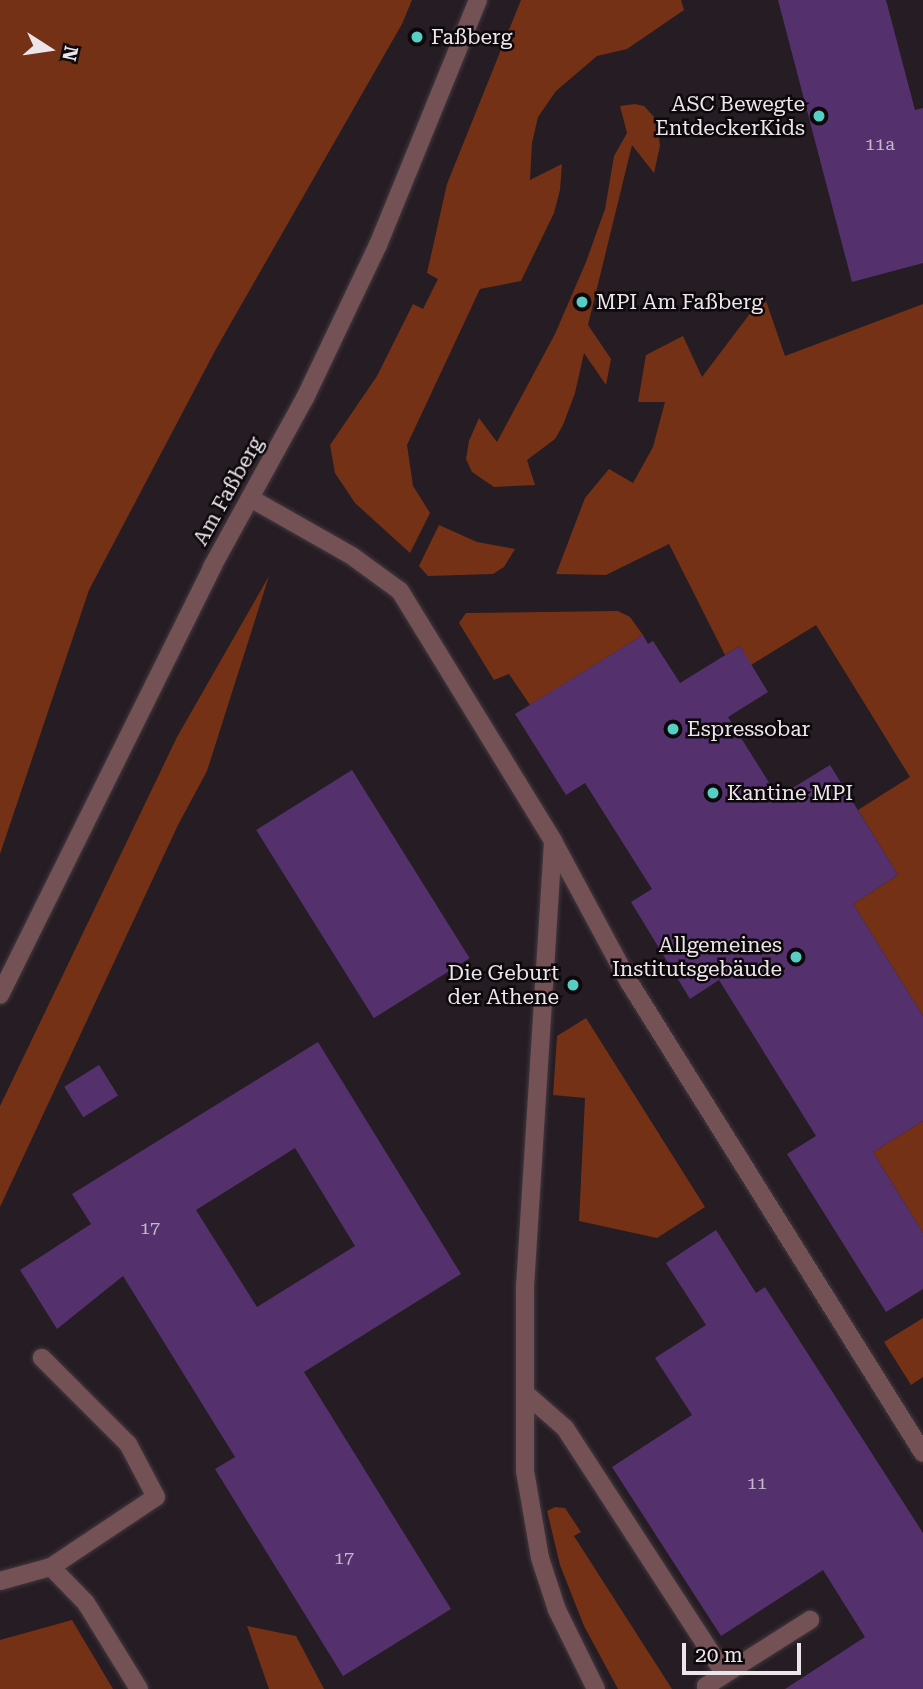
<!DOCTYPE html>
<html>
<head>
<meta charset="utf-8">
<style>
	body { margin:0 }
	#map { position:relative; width:923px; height:1689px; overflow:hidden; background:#261c23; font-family:"Roboto Serif",serif }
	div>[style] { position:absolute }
	.green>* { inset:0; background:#743115 }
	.building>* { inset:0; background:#54316d; transform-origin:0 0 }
	.roads { filter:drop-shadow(0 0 2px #42383f) drop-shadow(0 0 2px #42383f) }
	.service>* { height:18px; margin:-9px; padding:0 9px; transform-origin:9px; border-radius:9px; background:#745155 }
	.tertiary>* { height:18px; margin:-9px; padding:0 9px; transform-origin:9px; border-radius:9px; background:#745155 }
	.dots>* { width:19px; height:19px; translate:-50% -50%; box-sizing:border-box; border:4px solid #0c080b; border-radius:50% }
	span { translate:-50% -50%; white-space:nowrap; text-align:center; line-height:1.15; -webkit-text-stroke:5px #0c080b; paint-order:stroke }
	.number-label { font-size:18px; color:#c6b8cb }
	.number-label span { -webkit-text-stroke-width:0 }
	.poi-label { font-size:21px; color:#ece5ea }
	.left { translate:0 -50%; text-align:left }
	.right { translate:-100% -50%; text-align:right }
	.street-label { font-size:21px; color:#ece5ea }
	.north { position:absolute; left:14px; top:14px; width:70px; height:70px; -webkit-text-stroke:5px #0c080b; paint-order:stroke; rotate:102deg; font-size:19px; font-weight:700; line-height:28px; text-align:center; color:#ece5ea }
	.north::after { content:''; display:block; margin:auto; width:24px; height:32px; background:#ece5ea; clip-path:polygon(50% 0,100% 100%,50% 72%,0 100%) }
	.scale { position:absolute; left:682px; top:1643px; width:119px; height:32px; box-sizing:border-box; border:4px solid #ece5ea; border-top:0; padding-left:9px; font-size:21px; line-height:24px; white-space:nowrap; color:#ece5ea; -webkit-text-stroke:5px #0c080b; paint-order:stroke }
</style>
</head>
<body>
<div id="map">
	<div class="green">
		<div style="clip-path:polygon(0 0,412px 0,402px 24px,216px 349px,89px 590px,0 854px)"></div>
		<div style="clip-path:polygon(521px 0,681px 0,684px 10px,627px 49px,597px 56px,556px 91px,538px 117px,532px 143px,530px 180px,562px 164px,560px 190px,554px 213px,521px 281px,480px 289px,407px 445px,413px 486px,430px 513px,410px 553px,355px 503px,335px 473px,330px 445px,377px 376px,413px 304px,423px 309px,438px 279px,427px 273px,447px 184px)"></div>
		<div style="clip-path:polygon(635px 104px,644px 106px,657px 120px,660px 146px,654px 173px,632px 145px,588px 325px,611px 359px,606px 385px,584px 353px,575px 393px,563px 425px,555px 439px,527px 460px,535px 485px,494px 487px,472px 472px,466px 459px,469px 441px,479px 418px,497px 442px,555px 334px,586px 262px,605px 209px,614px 156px,627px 133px,620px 106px)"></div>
		<div style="clip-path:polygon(764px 295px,785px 356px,923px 304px,923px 1016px,853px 904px,898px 875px,858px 810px,910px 777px,816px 625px,751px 665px,740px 646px,725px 655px,669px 544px,606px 575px,556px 574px,585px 498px,609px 469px,633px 483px,653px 447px,665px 402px,638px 402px,646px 355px,683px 336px,702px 377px)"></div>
		<div style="clip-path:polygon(439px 525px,477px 542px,515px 549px,504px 567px,493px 574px,428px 576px,419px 566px)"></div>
		<div style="clip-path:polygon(269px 576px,207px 771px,178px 825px,0 1207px,0 1106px,177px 737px)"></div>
		<div style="clip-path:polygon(618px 611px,630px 617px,643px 635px,530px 705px,509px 674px,494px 680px,459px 623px,466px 613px)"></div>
		<div style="clip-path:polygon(586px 1018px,705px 1207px,657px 1238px,579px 1221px,585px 1098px,553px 1095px,557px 1036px)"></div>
		<div style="clip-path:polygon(923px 1121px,923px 1233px,873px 1152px)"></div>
		<div style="clip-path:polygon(923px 1318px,923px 1377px,911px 1385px,884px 1342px)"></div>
		<div style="clip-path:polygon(555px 1507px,565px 1508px,581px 1532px,574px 1536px,672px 1689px,618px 1689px,584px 1626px,560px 1565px,547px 1511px)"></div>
		<div style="clip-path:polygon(72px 1620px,113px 1689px,0 1689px,0 1640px)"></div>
		<div style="clip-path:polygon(247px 1626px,296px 1636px,324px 1689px,269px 1689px)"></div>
	</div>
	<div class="building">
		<div style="clip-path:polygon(778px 0,886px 0,915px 110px,923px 108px,923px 263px,852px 282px)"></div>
		<div style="clip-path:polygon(643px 635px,648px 644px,653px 641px,680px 683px,740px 646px,768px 692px,728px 717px,778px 797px,830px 765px,898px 875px,853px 904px,923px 1016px,923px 1121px,873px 1152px,923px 1233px,923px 1289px,886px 1312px,787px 1154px,816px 1136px,719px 980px,690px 999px,631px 902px,652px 889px,585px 783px,566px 795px,515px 714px)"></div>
		<div style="left:352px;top:770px;width:222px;height:113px;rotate:58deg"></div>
		<div style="clip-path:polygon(evenodd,318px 1042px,461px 1274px,304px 1372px,451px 1609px,343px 1676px,215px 1469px,235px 1457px,123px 1276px,57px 1329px,20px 1270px,91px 1224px,72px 1194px,318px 1042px,295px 1148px,355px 1246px,257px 1307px,196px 1210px,295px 1148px)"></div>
		<div style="left:99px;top:1065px;width:36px;height:41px;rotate:58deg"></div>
		<div style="clip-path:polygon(716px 1230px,756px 1293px,765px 1287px,923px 1533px,923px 1689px,785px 1689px,865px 1637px,823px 1570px,721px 1636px,612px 1467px,692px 1415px,655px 1358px,706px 1325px,666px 1263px)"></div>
	</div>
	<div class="roads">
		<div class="service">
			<div style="left:250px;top:498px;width:117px;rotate:29.6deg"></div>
			<div style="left:352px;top:556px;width:59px;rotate:36.1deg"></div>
			<div style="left:400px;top:591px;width:293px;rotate:58.5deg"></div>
			<div style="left:553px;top:841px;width:160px;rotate:61.7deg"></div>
			<div style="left:629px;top:982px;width:555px;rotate:58.03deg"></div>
			<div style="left:553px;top:842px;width:445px;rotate:93.6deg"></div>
			<div style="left:525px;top:1286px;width:185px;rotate:90deg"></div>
			<div style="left:525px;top:1471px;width:88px;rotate:80.2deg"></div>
			<div style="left:540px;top:1558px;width:55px;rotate:71.9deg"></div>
			<div style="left:557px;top:1610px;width:88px;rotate:63.7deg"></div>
			<div style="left:525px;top:1393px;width:53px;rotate:41.2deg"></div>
			<div style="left:565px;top:1428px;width:293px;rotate:57deg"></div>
			<div style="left:725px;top:1674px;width:101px;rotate:-32.4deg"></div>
			<div style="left:51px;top:1567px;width:50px;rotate:45.8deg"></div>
			<div style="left:86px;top:1603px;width:101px;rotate:58.4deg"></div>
			<div style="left:0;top:1581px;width:53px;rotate:-15.4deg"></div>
			<div style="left:51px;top:1567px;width:126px;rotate:-33.7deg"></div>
			<div style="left:156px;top:1497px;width:60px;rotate:-117.8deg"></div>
			<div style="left:128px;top:1444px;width:122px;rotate:-135deg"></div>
			<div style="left:709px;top:1689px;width:4px;rotate:-135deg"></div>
			<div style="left:706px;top:1686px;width:22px;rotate:-32deg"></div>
		</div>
		<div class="tertiary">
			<div style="left:0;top:995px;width:478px;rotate:-63.6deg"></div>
			<div style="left:212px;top:567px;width:193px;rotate:-61.2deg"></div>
			<div style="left:305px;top:398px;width:170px;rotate:-64.5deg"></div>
			<div style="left:378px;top:245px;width:265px;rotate:-67.8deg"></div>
		</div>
	</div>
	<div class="dots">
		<div style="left:417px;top:37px;background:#56cec3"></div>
		<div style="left:819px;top:116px;background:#56cec3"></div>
		<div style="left:582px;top:302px;background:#56cec3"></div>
		<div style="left:673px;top:729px;background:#56cec3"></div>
		<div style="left:713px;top:793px;background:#56cec3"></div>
		<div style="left:796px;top:957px;background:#56cec3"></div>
		<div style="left:573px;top:985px;background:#56cec3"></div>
	</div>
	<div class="number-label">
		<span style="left:880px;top:144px">11a</span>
		<span style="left:150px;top:1228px">17</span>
		<span style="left:757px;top:1483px">11</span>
		<span style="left:344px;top:1558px">17</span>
	</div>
	<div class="poi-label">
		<span class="left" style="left:431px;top:37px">Faßberg</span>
		<span class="right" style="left:805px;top:116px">ASC Bewegte<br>EntdeckerKids</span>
		<span class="left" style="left:596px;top:302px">MPI Am Faßberg</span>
		<span class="left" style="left:687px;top:729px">Espressobar</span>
		<span class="left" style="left:727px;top:793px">Kantine MPI</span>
		<span class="right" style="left:782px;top:957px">Allgemeines<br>Institutsgebäude</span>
		<span class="right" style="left:559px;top:985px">Die Geburt<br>der Athene</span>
	</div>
	<div class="street-label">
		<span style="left:228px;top:491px;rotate:-61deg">Am Faßberg</span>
	</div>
	<div class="north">N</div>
	<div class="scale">20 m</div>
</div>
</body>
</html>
